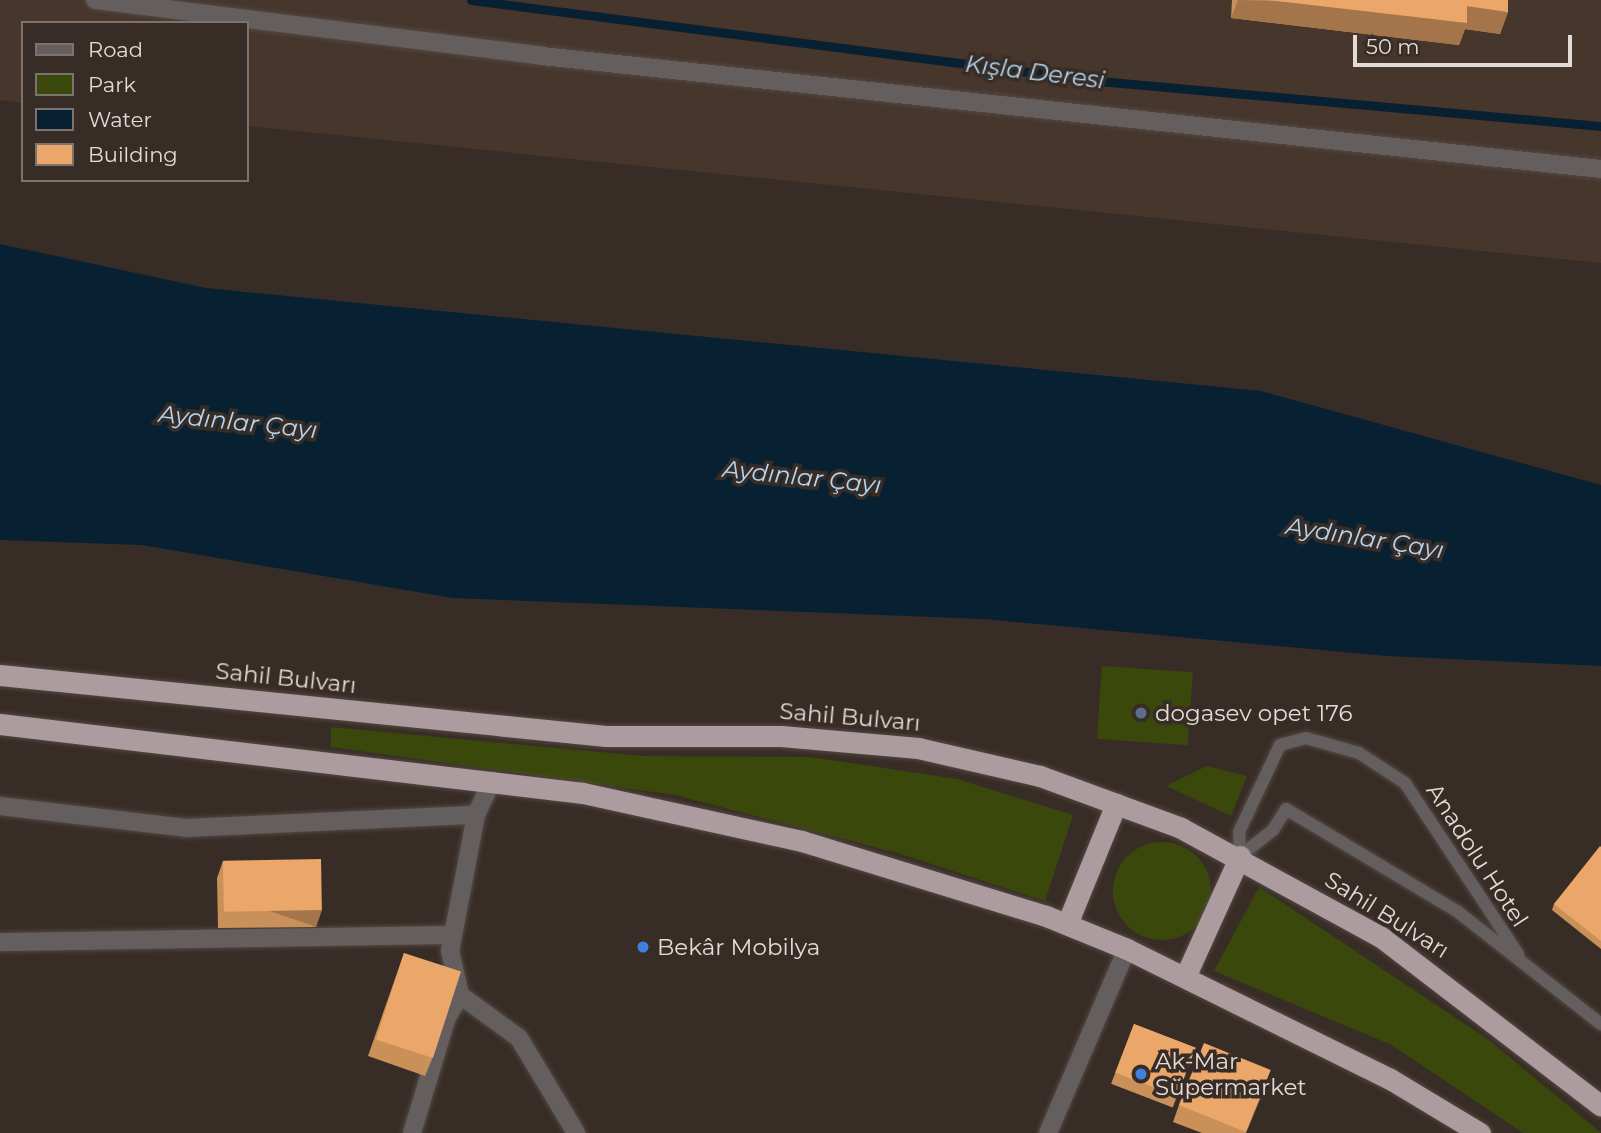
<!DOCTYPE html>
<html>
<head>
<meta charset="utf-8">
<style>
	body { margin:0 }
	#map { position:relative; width:1601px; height:1133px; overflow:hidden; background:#382d26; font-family:Montserrat,sans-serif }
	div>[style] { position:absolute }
	.industrial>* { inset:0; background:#47362c }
	.green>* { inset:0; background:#3b480c; transform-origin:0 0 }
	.round { border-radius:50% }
	.water>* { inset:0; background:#082132 }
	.stream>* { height:9px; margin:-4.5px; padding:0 4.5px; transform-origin:4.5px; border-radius:4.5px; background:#082132 }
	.roads { filter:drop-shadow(0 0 2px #534942) drop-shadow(0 0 2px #534942) }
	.lane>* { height:12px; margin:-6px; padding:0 6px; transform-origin:6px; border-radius:6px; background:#645e5f }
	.street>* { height:18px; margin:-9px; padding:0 9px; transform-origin:9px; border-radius:9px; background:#645e5f }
	.highway>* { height:21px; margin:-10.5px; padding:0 10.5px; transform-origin:10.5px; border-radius:10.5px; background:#ad9c9f }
	.wall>* { inset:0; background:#c9905a; transform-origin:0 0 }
	.shaded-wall>* { inset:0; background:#a4754a; transform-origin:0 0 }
	.building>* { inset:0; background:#eaa769; transform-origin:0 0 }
	.dots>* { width:19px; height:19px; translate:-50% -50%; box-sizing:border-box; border:4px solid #382d26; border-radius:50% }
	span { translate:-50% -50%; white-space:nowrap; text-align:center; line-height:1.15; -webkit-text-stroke:7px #382d26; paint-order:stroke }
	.street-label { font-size:23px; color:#e3dbd7 }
	.poi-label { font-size:23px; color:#e3dbd7 }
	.left { translate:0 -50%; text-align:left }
	.water-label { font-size:24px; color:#b1d6f3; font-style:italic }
	.legend { position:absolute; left:21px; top:21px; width:228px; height:161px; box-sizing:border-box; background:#382d26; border:2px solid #7c736d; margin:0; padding:9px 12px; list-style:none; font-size:21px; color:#e3dbd7 }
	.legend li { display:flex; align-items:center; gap:14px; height:35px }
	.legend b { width:35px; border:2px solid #7c736d }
	.scale { position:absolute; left:1353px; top:35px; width:219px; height:32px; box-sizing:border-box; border:4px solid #e3dbd7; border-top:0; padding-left:9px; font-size:21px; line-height:24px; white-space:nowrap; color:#e3dbd7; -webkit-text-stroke:5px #382d26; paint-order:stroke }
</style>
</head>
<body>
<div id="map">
	<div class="industrial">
		<div style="clip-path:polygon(0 0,1601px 0,1601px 263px,247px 126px,247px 23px,23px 23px,23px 103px,0 100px)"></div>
	</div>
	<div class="green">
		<div style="left:1102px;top:666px;width:91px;height:73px;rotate:4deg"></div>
		<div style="clip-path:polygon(331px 727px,642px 756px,810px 757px,957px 779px,1073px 815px,1045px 901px,901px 854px,675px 795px,331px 747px)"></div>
		<div style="clip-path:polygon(1207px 766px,1247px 776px,1231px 816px,1166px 786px)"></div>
		<div class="round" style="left:1113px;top:842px;width:98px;height:98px"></div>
		<div style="clip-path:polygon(1259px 887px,1489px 1040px,1601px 1133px,1523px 1133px,1392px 1045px,1214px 971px)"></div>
	</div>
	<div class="water">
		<div style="clip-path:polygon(0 244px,206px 288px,1261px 391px,1601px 485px,1601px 666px,1387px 656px,982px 619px,453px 598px,141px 545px,0 540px)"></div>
	</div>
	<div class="stream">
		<div style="left:471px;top:0;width:633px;rotate:7.35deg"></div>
		<div style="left:1099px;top:81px;width:504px;rotate:5.12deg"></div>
	</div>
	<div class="roads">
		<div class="lane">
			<div style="left:1240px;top:856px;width:24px;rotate:-92deg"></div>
			<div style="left:1239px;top:832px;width:96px;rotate:-64.8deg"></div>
			<div style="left:1280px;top:745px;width:27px;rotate:-15deg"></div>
			<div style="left:1306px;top:738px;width:55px;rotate:15.8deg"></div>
			<div style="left:1359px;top:753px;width:55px;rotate:33.1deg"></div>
			<div style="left:1405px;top:783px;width:205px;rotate:56.5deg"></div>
			<div style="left:1240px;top:856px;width:42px;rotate:-38.2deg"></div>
			<div style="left:1273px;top:830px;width:25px;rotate:-58deg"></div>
			<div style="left:1286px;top:809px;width:200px;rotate:30.9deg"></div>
			<div style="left:1458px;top:912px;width:182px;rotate:38.1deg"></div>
		</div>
		<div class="street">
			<div style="left:95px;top:0;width:450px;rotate:7.1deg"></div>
			<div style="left:542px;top:56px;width:1065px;rotate:6.09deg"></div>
			<div style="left:0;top:806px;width:187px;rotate:6.7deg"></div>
			<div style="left:186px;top:828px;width:290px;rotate:-2.6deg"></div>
			<div style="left:476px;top:815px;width:38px;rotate:-65deg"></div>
			<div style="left:476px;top:815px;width:138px;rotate:100.8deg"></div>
			<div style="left:450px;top:951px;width:45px;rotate:77.2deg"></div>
			<div style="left:460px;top:995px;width:73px;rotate:36.1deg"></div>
			<div style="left:519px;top:1038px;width:111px;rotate:59deg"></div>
			<div style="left:0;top:942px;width:453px;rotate:-0.9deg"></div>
			<div style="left:412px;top:1133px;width:121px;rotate:-73.2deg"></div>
			<div style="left:447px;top:1017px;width:26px;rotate:-59deg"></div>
			<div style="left:1048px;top:1133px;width:200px;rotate:-66.8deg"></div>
		</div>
		<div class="highway">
			<div style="left:0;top:675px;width:609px;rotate:5.75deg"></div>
			<div style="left:606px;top:736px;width:175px"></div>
			<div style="left:781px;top:736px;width:138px;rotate:5deg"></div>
			<div style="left:918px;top:748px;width:125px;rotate:12.9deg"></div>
			<div style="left:1040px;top:776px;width:150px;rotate:20.2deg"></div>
			<div style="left:1181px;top:828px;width:228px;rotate:28.6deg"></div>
			<div style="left:1381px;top:937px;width:277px;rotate:37.5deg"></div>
			<div style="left:0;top:724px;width:587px;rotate:6.75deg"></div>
			<div style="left:583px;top:793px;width:224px;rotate:12.4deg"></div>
			<div style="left:802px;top:841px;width:255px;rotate:17.1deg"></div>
			<div style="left:1046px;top:916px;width:87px;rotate:22.2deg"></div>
			<div style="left:1127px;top:949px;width:293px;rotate:26.3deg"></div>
			<div style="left:1390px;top:1079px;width:105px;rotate:31deg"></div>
			<div style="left:1067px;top:924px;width:130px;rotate:-67.8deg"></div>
			<div style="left:1185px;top:977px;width:133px;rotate:-65.6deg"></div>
		</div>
	</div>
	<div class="wall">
		<div style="clip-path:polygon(1232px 0,1508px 0,1508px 12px,1500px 34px,1465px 29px,1459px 45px,1231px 18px)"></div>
		<div style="clip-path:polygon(1601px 847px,1601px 949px,1552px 910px,1554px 904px)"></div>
		<div style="clip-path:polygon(223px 861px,316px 927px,218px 928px,217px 878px)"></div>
		<div style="clip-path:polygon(404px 953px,432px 1059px,425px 1076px,368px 1056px)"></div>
		<div style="left:1134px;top:1024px;width:66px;height:64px;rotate:21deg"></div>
		<div style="clip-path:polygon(1265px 1087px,1246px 1133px,1202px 1133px,1173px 1122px,1179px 1105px)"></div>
	</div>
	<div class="shaded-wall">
		<div style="clip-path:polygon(1238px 0,1467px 6px,1508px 12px,1500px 34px,1465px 29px,1459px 45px,1231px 18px)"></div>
		<div style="left:322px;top:910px;width:18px;height:98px;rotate:109deg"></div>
	</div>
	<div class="building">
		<div style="clip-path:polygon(1268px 0,1508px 0,1508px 12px,1467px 6px,1467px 23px)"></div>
		<div style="clip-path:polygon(1600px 846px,1601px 847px,1601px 941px,1554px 904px)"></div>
		<div style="left:321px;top:859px;width:51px;height:98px;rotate:89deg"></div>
		<div style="left:404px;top:953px;width:60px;height:91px;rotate:18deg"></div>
		<div style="left:1134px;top:1024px;width:66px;height:52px;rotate:21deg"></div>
		<div style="left:1204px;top:1043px;width:72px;height:67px;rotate:22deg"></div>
	</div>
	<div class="dots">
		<div style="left:1141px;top:713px;background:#5c6f8a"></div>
		<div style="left:643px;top:947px;background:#3f7fe0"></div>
		<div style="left:1141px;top:1074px;background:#3f7fe0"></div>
	</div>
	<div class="street-label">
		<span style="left:286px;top:678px;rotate:6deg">Sahil Bulvarı</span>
		<span style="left:850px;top:717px;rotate:5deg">Sahil Bulvarı</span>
		<span style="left:1477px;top:855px;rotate:57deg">Anadolu Hotel</span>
		<span style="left:1387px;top:915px;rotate:32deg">Sahil Bulvarı</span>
	</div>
	<div class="poi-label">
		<span class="left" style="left:1155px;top:713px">dogasev opet 176</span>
		<span class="left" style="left:657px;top:947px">Bekâr Mobilya</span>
		<span class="left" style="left:1155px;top:1074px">Ak-Mar<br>Süpermarket</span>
	</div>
	<div class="water-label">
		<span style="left:1035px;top:72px;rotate:7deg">Kışla Deresi</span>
		<span style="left:238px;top:422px;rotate:6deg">Aydınlar Çayı</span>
		<span style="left:802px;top:477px;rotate:6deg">Aydınlar Çayı</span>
		<span style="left:1365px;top:538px;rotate:9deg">Aydınlar Çayı</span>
	</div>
	<ul class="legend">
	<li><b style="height:9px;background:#645e5f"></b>Road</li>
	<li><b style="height:19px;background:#3b480c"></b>Park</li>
	<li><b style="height:19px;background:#082132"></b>Water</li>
	<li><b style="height:19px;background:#eaa769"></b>Building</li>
	</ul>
	<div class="scale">50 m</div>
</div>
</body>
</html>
